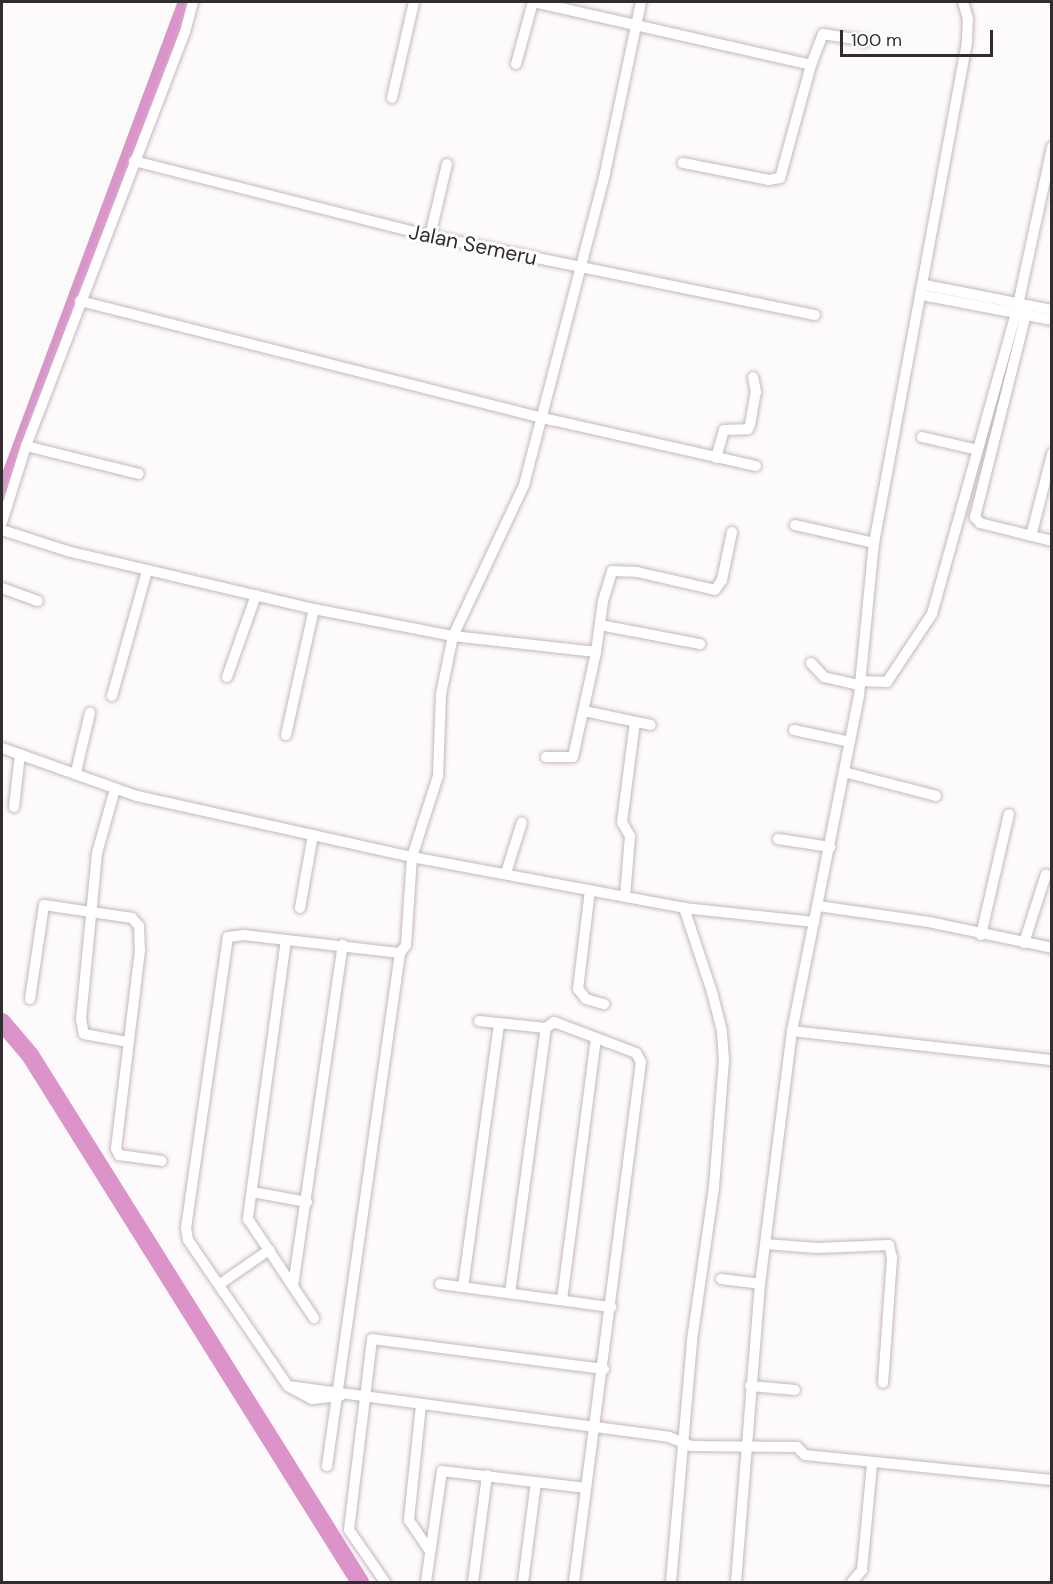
<!DOCTYPE html>
<html>
<head>
<meta charset="utf-8">
<style>
	body { margin:0 }
	#map { position:relative; width:1053px; height:1584px; overflow:hidden; background:#fdfafc; font-family:"DM Sans",sans-serif }
	div>[style] { position:absolute }
	.river>* { height:18px; margin:-9px; padding:0 9px; transform-origin:9px; border-radius:9px; background:#dc93ca }
	.roads { filter:drop-shadow(0 0 2px #c5b7c1) drop-shadow(0 0 2px #c5b7c1) }
	.minor>* { height:10px; margin:-5px; padding:0 5px; transform-origin:5px; border-radius:5px; background:#fff }
	span { translate:-50% -50%; white-space:nowrap; text-align:center; line-height:1.15; -webkit-text-stroke:6px #fff; paint-order:stroke }
	.street-label { font-size:21px; color:#312c30 }
	.frame { position:absolute; inset:0; border:3px solid #312c30; pointer-events:none }
	.scale { position:absolute; left:840px; top:30px; width:153px; height:27px; box-sizing:border-box; border:3px solid #312c30; border-top:0; padding-left:8px; font-size:18px; line-height:21px; white-space:nowrap; color:#312c30; -webkit-text-stroke:4px #fff; paint-order:stroke }
</style>
</head>
<body>
<div id="map">
	<div class="river">
		<div style="left:2px;top:499px;width:530px;rotate:-69.58deg"></div>
		<div style="left:2px;top:1022px;width:43px;rotate:49.7deg"></div>
		<div style="left:30px;top:1055px;width:622px;rotate:57.95deg"></div>
	</div>
	<div class="roads">
		<div class="minor">
			<div style="left:534px;top:2px;width:284px;rotate:12.8deg"></div>
			<div style="left:811px;top:65px;width:117px;rotate:105.3deg"></div>
			<div style="left:780px;top:178px;width:11px;rotate:170deg"></div>
			<div style="left:769px;top:180px;width:88px;rotate:-168.8deg"></div>
			<div style="left:516px;top:64px;width:64px;rotate:-74.7deg"></div>
			<div style="left:811px;top:65px;width:33px;rotate:-69deg"></div>
			<div style="left:823px;top:34px;width:44px;rotate:9.2deg"></div>
			<div style="left:392px;top:98px;width:98px;rotate:-77.1deg"></div>
			<div style="left:134px;top:161px;width:305px;rotate:14.2deg"></div>
			<div style="left:430px;top:236px;width:393px;rotate:11.6deg"></div>
			<div style="left:430px;top:236px;width:74px;rotate:-76.7deg"></div>
			<div style="left:925px;top:285px;width:129px;rotate:11.1deg"></div>
			<div style="left:922px;top:295px;width:132px;rotate:10.9deg"></div>
			<div style="left:80px;top:301px;width:487px;rotate:14.2deg"></div>
			<div style="left:552px;top:420px;width:209px;rotate:12.7deg"></div>
			<div style="left:1028px;top:306px;width:218px;rotate:104.1deg"></div>
			<div style="left:975px;top:517px;width:8px;rotate:50deg"></div>
			<div style="left:980px;top:523px;width:74px;rotate:14deg"></div>
			<div style="left:922px;top:437px;width:57px;rotate:13.1deg"></div>
			<div style="left:26px;top:446px;width:116px;rotate:13.9deg"></div>
			<div style="left:716px;top:458px;width:29px;rotate:-74deg"></div>
			<div style="left:724px;top:430px;width:24px;rotate:-2deg"></div>
			<div style="left:748px;top:429px;width:4px;rotate:-63deg"></div>
			<div style="left:750px;top:425px;width:34px;rotate:-80deg"></div>
			<div style="left:756px;top:392px;width:15px;rotate:-101deg"></div>
			<div style="left:2px;top:522px;width:80px;rotate:-72.5deg"></div>
			<div style="left:26px;top:446px;width:443px;rotate:-69deg"></div>
			<div style="left:185px;top:32px;width:31px;rotate:-75deg"></div>
			<div style="left:795px;top:525px;width:81px;rotate:12.8deg"></div>
			<div style="left:2px;top:530px;width:72px;rotate:17.7deg"></div>
			<div style="left:71px;top:552px;width:250px;rotate:13.2deg"></div>
			<div style="left:314px;top:609px;width:142px;rotate:11deg"></div>
			<div style="left:453px;top:636px;width:144px;rotate:6.4deg"></div>
			<div style="left:596px;top:652px;width:51px;rotate:-82.2deg"></div>
			<div style="left:603px;top:601px;width:31px;rotate:-73deg"></div>
			<div style="left:612px;top:571px;width:25px;rotate:2deg"></div>
			<div style="left:637px;top:572px;width:80px;rotate:13deg"></div>
			<div style="left:715px;top:590px;width:12px;rotate:-55deg"></div>
			<div style="left:722px;top:580px;width:49px;rotate:-78.2deg"></div>
			<div style="left:1031px;top:536px;width:85px;rotate:-75.6deg"></div>
			<div style="left:2px;top:588px;width:38px;rotate:20deg"></div>
			<div style="left:600px;top:625px;width:102px;rotate:10.8deg"></div>
			<div style="left:811px;top:663px;width:19px;rotate:47deg"></div>
			<div style="left:824px;top:677px;width:37px;rotate:13deg"></div>
			<div style="left:227px;top:677px;width:87px;rotate:-70.5deg"></div>
			<div style="left:860px;top:681px;width:27px;rotate:2deg"></div>
			<div style="left:887px;top:682px;width:82px;rotate:-56.5deg"></div>
			<div style="left:932px;top:614px;width:312px;rotate:-74.4deg"></div>
			<div style="left:1016px;top:314px;width:171px;rotate:-77.8deg"></div>
			<div style="left:112px;top:696px;width:130px;rotate:-74.4deg"></div>
			<div style="left:584px;top:711px;width:68px;rotate:11.8deg"></div>
			<div style="left:794px;top:730px;width:57px;rotate:12.1deg"></div>
			<div style="left:286px;top:735px;width:129px;rotate:-77.5deg"></div>
			<div style="left:2px;top:748px;width:143px;rotate:19.6deg"></div>
			<div style="left:137px;top:796px;width:282px;rotate:12.5deg"></div>
			<div style="left:412px;top:857px;width:277px;rotate:10.6deg"></div>
			<div style="left:684px;top:908px;width:131px;rotate:6.1deg"></div>
			<div style="left:546px;top:757px;width:27px"></div>
			<div style="left:573px;top:757px;width:107px;rotate:-77.6deg"></div>
			<div style="left:76px;top:772px;width:61px;rotate:-76.7deg"></div>
			<div style="left:844px;top:772px;width:95px;rotate:14.6deg"></div>
			<div style="left:115px;top:789px;width:66px;rotate:105.7deg"></div>
			<div style="left:97px;top:853px;width:167px;rotate:95.5deg"></div>
			<div style="left:81px;top:1019px;width:15px;rotate:79deg"></div>
			<div style="left:84px;top:1034px;width:45px;rotate:10.3deg"></div>
			<div style="left:14px;top:807px;width:53px;rotate:-83.5deg"></div>
			<div style="left:778px;top:839px;width:53px;rotate:8.7deg"></div>
			<div style="left:506px;top:873px;width:53px;rotate:-72.6deg"></div>
			<div style="left:590px;top:890px;width:100px;rotate:96.9deg"></div>
			<div style="left:578px;top:989px;width:13px;rotate:51deg"></div>
			<div style="left:586px;top:999px;width:19px;rotate:16deg"></div>
			<div style="left:625px;top:897px;width:61px;rotate:-85.3deg"></div>
			<div style="left:630px;top:836px;width:16px;rotate:-120deg"></div>
			<div style="left:622px;top:822px;width:101px;rotate:-82.6deg"></div>
			<div style="left:818px;top:906px;width:112px;rotate:8.2deg"></div>
			<div style="left:929px;top:922px;width:126px;rotate:11.9deg"></div>
			<div style="left:300px;top:908px;width:74px;rotate:-79.9deg"></div>
			<div style="left:981px;top:935px;width:124px;rotate:-77deg"></div>
			<div style="left:286px;top:940px;width:282px;rotate:97.8deg"></div>
			<div style="left:248px;top:1219px;width:119px;rotate:56.3deg"></div>
			<div style="left:1024px;top:943px;width:72px;rotate:-72.3deg"></div>
			<div style="left:30px;top:999px;width:95px;rotate:-81.5deg"></div>
			<div style="left:44px;top:905px;width:89px;rotate:8.4deg"></div>
			<div style="left:132px;top:918px;width:11px;rotate:49deg"></div>
			<div style="left:139px;top:926px;width:24px;rotate:88deg"></div>
			<div style="left:140px;top:950px;width:200px;rotate:96.9deg"></div>
			<div style="left:116px;top:1149px;width:7px;rotate:63deg"></div>
			<div style="left:119px;top:1155px;width:43px;rotate:7.9deg"></div>
			<div style="left:479px;top:1021px;width:67px;rotate:6deg"></div>
			<div style="left:792px;top:1031px;width:262px;rotate:6.4deg"></div>
			<div style="left:252px;top:1192px;width:56px;rotate:10.3deg"></div>
			<div style="left:765px;top:1244px;width:52px;rotate:4.4deg"></div>
			<div style="left:817px;top:1248px;width:72px;rotate:-2.4deg"></div>
			<div style="left:889px;top:1245px;width:13px;rotate:77deg"></div>
			<div style="left:892px;top:1258px;width:125px;rotate:94.1deg"></div>
			<div style="left:721px;top:1279px;width:39px;rotate:7deg"></div>
			<div style="left:220px;top:1284px;width:60px;rotate:-34.8deg"></div>
			<div style="left:440px;top:1284px;width:173px;rotate:7.7deg"></div>
			<div style="left:293px;top:1286px;width:345px;rotate:-81.7deg"></div>
			<div style="left:463px;top:1287px;width:266px;rotate:-82.2deg"></div>
			<div style="left:510px;top:1293px;width:267px;rotate:-82.3deg"></div>
			<div style="left:546px;top:1028px;width:10px;rotate:-37deg"></div>
			<div style="left:554px;top:1022px;width:88px;rotate:20.7deg"></div>
			<div style="left:636px;top:1053px;width:10px;rotate:61deg"></div>
			<div style="left:641px;top:1062px;width:524px;rotate:97.34deg"></div>
			<div style="left:562px;top:1300px;width:264px;rotate:-82.6deg"></div>
			<div style="left:288px;top:1386px;width:384px;rotate:7.6deg"></div>
			<div style="left:669px;top:1437px;width:24px;rotate:22deg"></div>
			<div style="left:691px;top:1446px;width:106px;rotate:0.5deg"></div>
			<div style="left:797px;top:1447px;width:11px;rotate:45deg"></div>
			<div style="left:805px;top:1455px;width:248px;rotate:5.8deg"></div>
			<div style="left:750px;top:1386px;width:45px;rotate:5.1deg"></div>
			<div style="left:340px;top:1396px;width:28px;rotate:174deg"></div>
			<div style="left:312px;top:1399px;width:27px;rotate:-152deg"></div>
			<div style="left:288px;top:1386px;width:177px;rotate:-124.4deg"></div>
			<div style="left:188px;top:1240px;width:12px;rotate:-99deg"></div>
			<div style="left:186px;top:1228px;width:294px;rotate:-81.8deg"></div>
			<div style="left:228px;top:937px;width:16px;rotate:-7deg"></div>
			<div style="left:244px;top:935px;width:157px;rotate:6.6deg"></div>
			<div style="left:421px;top:1405px;width:116px;rotate:96deg"></div>
			<div style="left:409px;top:1520px;width:37px;rotate:56deg"></div>
			<div style="left:327px;top:1466px;width:518px;rotate:-81.9deg"></div>
			<div style="left:400px;top:953px;width:10px;rotate:-53deg"></div>
			<div style="left:406px;top:945px;width:88px;rotate:-86.1deg"></div>
			<div style="left:412px;top:857px;width:85px;rotate:-72.2deg"></div>
			<div style="left:438px;top:776px;width:82px;rotate:-87.9deg"></div>
			<div style="left:441px;top:694px;width:59px;rotate:-78.3deg"></div>
			<div style="left:453px;top:636px;width:167px;rotate:-64.8deg"></div>
			<div style="left:524px;top:485px;width:322px;rotate:-75.4deg"></div>
			<div style="left:605px;top:173px;width:175px;rotate:-78.1deg"></div>
			<div style="left:385px;top:1582px;width:63px;rotate:-124.7deg"></div>
			<div style="left:349px;top:1530px;width:192px;rotate:-83.1deg"></div>
			<div style="left:372px;top:1339px;width:234px;rotate:7.4deg"></div>
			<div style="left:426px;top:1582px;width:112px;rotate:-81.8deg"></div>
			<div style="left:442px;top:1471px;width:145px;rotate:6.7deg"></div>
			<div style="left:473px;top:1582px;width:108px;rotate:-82.5deg"></div>
			<div style="left:523px;top:1582px;width:101px;rotate:-82.6deg"></div>
			<div style="left:671px;top:1582px;width:243px;rotate:-85deg"></div>
			<div style="left:692px;top:1340px;width:155px;rotate:-81.8deg"></div>
			<div style="left:714px;top:1187px;width:126px;rotate:-85.5deg"></div>
			<div style="left:724px;top:1061px;width:30px;rotate:-94deg"></div>
			<div style="left:722px;top:1031px;width:40px;rotate:-104.4deg"></div>
			<div style="left:712px;top:992px;width:89px;rotate:-108.4deg"></div>
			<div style="left:736px;top:1582px;width:299px;rotate:-85.4deg"></div>
			<div style="left:760px;top:1284px;width:255px;rotate:-82.8deg"></div>
			<div style="left:792px;top:1031px;width:343px;rotate:-78.7deg"></div>
			<div style="left:859px;top:695px;width:153px;rotate:-84.4deg"></div>
			<div style="left:874px;top:543px;width:510px;rotate:-79.48deg"></div>
			<div style="left:967px;top:42px;width:23px;rotate:-88deg"></div>
			<div style="left:968px;top:19px;width:18px;rotate:-106deg"></div>
			<div style="left:852px;top:1582px;width:16px;rotate:-50deg"></div>
			<div style="left:862px;top:1570px;width:106px;rotate:-84.6deg"></div>
		</div>
	</div>
	<div class="street-label">
		<span style="left:473px;top:245px;rotate:12deg">Jalan Semeru</span>
	</div>
	<div class="frame"></div>
	<div class="scale">100 m</div>
</div>
</body>
</html>
